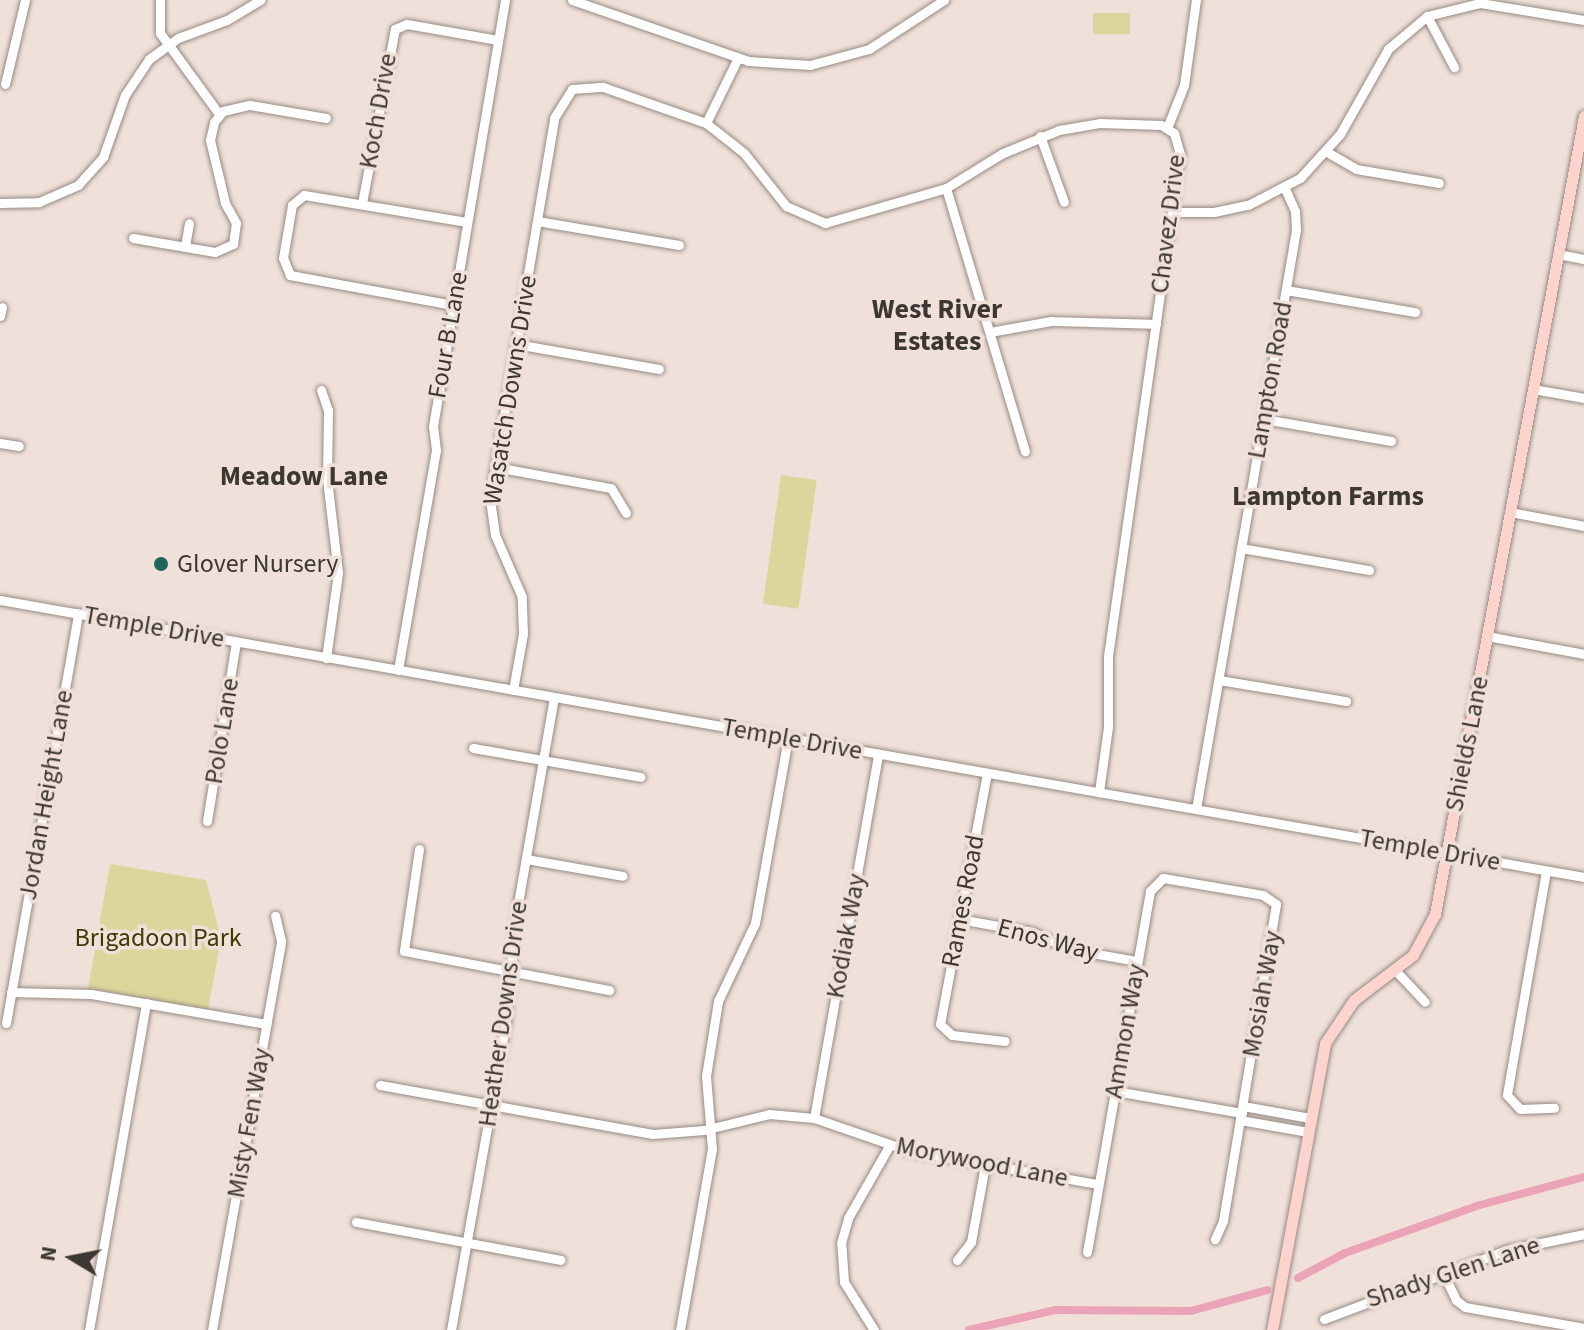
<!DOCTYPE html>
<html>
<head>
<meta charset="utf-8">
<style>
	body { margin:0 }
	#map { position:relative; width:1584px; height:1330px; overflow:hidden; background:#efe1d9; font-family:"Source Sans 3",sans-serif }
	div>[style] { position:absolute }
	.green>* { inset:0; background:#dbd79c; transform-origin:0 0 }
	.canal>* { height:8px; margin:-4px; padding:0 4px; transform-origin:4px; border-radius:4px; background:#eba3b7 }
	.roads { filter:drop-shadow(0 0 2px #978a83) drop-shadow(0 0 2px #978a83) }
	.minor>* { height:9px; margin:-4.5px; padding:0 4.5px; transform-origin:4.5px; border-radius:4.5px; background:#fff }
	.major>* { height:11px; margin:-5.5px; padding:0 5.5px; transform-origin:5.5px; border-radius:5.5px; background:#fdd3cd }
	.dots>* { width:22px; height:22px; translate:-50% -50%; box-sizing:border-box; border:4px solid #efe1d9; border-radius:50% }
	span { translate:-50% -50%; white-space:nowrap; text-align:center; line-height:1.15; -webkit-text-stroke:7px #efe1d9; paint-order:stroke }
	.street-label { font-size:26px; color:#3c3733 }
	.poi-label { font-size:26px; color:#3c3733 }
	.left { translate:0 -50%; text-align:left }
	.park-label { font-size:26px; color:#3f3a03 }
	.neighbourhood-label { font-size:28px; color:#3c3733; font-weight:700 }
	.north { position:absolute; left:32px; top:1218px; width:80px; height:80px; -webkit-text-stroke:6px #efe1d9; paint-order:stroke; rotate:280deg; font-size:22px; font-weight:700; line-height:32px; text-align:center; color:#3c3733 }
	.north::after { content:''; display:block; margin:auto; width:28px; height:36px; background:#3c3733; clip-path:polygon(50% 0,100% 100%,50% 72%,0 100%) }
</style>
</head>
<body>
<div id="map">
	<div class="green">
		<div style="left:1130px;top:13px;width:21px;height:37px;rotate:90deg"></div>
		<div style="left:781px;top:475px;width:36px;height:130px;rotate:8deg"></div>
		<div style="clip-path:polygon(110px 864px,206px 880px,221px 938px,208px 1010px,88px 988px)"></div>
	</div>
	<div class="canal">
		<div style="left:1298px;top:1278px;width:53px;rotate:-28deg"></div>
		<div style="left:1345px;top:1253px;width:143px;rotate:-19.6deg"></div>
		<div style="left:1480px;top:1205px;width:108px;rotate:-15.1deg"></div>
		<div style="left:969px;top:1330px;width:88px;rotate:-13.1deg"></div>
		<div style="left:1055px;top:1310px;width:136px;rotate:0.4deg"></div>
		<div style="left:1191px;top:1311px;width:79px;rotate:-15.4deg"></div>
	</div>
	<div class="roads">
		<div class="minor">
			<div style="left:160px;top:0;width:33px;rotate:90deg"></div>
			<div style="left:160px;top:33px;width:100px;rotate:53.9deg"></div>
			<div style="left:572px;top:0;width:186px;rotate:19.1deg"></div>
			<div style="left:748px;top:61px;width:62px;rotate:3.7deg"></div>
			<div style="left:810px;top:65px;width:61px;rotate:-15.2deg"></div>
			<div style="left:869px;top:49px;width:90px;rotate:-33.2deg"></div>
			<div style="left:1427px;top:16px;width:58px;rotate:62.1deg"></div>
			<div style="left:5px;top:84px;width:86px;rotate:-76.6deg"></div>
			<div style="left:706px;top:123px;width:72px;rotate:-63.8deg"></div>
			<div style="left:1167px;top:128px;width:46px;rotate:-68.4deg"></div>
			<div style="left:1184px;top:85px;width:86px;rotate:-82deg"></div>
			<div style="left:1040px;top:136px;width:70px;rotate:70deg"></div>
			<div style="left:1327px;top:152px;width:34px;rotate:30deg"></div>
			<div style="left:1356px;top:169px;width:84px;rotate:9.6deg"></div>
			<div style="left:946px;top:188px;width:275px;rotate:73.3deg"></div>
			<div style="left:0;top:203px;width:39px;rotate:-1deg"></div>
			<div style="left:39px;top:202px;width:43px;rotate:-23.6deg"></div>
			<div style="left:78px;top:185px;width:38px;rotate:-48deg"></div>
			<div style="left:103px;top:157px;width:66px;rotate:-70.5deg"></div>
			<div style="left:125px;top:95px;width:43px;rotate:-56.3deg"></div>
			<div style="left:149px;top:59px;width:36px;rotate:-36deg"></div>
			<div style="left:178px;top:38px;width:52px;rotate:-20.2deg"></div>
			<div style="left:227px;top:20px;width:39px;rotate:-31deg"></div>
			<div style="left:362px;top:203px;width:177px;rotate:-79.3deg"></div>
			<div style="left:395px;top:29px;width:13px;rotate:-23deg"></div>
			<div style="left:407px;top:24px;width:92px;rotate:10deg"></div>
			<div style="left:1172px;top:212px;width:42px"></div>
			<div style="left:1214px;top:212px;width:35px;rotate:-12deg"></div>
			<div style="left:1248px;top:205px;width:59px;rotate:-27.4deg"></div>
			<div style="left:1300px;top:178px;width:59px;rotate:-47.7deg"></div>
			<div style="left:1340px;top:134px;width:98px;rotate:-60.5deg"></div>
			<div style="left:1388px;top:49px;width:51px;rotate:-40.2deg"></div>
			<div style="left:1427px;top:16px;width:55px;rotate:-13.8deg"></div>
			<div style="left:1480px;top:3px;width:105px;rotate:9.3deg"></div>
			<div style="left:537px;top:221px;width:144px;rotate:9.6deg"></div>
			<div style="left:133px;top:238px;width:83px;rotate:9.7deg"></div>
			<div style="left:215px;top:252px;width:20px;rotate:-24deg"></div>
			<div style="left:233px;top:244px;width:21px;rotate:-82deg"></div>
			<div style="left:236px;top:223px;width:23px;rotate:-119deg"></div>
			<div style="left:225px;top:203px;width:65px;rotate:-103.4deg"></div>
			<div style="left:210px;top:140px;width:18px;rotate:-77deg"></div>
			<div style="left:214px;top:122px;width:14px;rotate:-51deg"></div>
			<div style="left:223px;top:111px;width:28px;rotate:-13deg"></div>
			<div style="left:250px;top:105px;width:77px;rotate:9.7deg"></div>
			<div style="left:185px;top:246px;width:23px;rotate:-80deg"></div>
			<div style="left:1558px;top:254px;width:26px;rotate:11deg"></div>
			<div style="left:1286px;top:290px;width:131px;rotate:9.7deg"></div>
			<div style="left:453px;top:305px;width:166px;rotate:-169.6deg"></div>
			<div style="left:290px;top:275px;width:18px;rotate:-112deg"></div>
			<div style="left:283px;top:258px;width:54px;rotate:-80.4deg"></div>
			<div style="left:292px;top:205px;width:16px;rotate:-40deg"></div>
			<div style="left:304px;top:195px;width:165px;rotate:9.4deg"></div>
			<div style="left:0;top:316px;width:9px;rotate:-77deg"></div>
			<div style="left:990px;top:332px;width:62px;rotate:-10.2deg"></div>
			<div style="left:1051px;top:321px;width:105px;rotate:1.6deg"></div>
			<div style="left:516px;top:344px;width:145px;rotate:9.9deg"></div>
			<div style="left:1533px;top:389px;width:52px;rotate:10deg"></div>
			<div style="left:321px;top:390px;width:21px;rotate:71deg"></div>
			<div style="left:328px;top:410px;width:69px;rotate:90.8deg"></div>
			<div style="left:327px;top:479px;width:95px;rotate:83.3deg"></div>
			<div style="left:338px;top:573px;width:86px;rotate:98deg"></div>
			<div style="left:1264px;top:419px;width:129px;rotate:9.8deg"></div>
			<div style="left:0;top:443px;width:19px;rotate:9deg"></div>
			<div style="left:495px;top:467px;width:118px;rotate:10.3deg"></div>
			<div style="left:611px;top:488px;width:29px;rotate:59deg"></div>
			<div style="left:1510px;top:512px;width:75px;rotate:10.7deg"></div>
			<div style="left:1241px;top:548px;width:130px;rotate:9.8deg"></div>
			<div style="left:0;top:600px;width:1608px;rotate:9.92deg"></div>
			<div style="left:1487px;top:636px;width:99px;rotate:10.5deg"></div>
			<div style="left:398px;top:670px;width:223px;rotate:-80.2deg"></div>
			<div style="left:436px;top:450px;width:24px;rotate:-97deg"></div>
			<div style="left:433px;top:426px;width:432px;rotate:-80.4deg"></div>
			<div style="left:1219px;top:680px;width:129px;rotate:9.4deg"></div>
			<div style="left:513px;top:690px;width:57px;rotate:-79.9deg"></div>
			<div style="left:523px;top:634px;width:37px;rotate:-92deg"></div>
			<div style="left:522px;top:597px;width:68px;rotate:-113.5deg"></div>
			<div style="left:495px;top:535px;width:37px;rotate:-98deg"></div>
			<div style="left:490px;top:498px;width:385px;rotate:-80.4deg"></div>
			<div style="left:554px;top:118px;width:34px;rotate:-58deg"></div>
			<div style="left:572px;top:89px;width:31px;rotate:-4deg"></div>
			<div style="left:603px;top:87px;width:109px;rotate:19.3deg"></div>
			<div style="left:706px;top:123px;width:48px;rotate:38.3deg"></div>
			<div style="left:744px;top:153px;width:68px;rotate:51.6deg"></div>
			<div style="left:786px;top:206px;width:43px;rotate:23.6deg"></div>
			<div style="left:825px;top:223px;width:126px;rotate:-16.1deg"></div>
			<div style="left:946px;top:188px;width:67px;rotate:-31.6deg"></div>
			<div style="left:1003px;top:153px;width:61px;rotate:-22.3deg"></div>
			<div style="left:1059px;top:130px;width:42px;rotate:-9.7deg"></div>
			<div style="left:1100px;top:123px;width:61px;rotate:1.9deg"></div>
			<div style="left:1161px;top:125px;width:15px;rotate:32deg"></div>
			<div style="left:1174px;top:133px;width:22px;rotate:74deg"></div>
			<div style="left:1180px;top:154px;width:507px;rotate:98.16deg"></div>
			<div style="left:1108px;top:656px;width:71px;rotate:90deg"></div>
			<div style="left:1108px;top:727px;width:66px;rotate:97.9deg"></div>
			<div style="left:473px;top:748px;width:170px;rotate:9.8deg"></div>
			<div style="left:987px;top:773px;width:255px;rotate:100.6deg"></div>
			<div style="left:940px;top:1024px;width:16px;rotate:43deg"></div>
			<div style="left:952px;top:1035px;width:53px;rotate:6.5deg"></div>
			<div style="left:1196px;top:809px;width:588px;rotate:-80.2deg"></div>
			<div style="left:1296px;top:230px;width:19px;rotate:-93deg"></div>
			<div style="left:1295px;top:211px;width:24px;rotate:-114deg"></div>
			<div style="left:207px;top:821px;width:182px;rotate:-80.8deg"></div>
			<div style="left:419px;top:849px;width:103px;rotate:98.4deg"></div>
			<div style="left:404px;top:951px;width:209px;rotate:10.8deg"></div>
			<div style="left:526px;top:859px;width:98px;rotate:9.9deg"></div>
			<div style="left:1546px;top:871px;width:227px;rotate:99.9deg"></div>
			<div style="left:1507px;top:1095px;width:19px;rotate:47deg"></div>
			<div style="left:1520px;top:1109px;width:34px;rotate:-2deg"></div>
			<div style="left:959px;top:919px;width:74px;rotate:10.1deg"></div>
			<div style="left:1032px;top:932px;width:42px;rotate:24.1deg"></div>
			<div style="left:1070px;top:949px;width:68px;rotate:10.2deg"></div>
			<div style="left:1396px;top:971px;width:42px;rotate:46.9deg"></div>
			<div style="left:11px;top:992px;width:80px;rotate:1.4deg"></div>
			<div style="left:91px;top:994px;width:178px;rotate:9.7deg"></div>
			<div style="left:6px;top:1023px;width:416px;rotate:-80deg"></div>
			<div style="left:380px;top:1085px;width:277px;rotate:10.2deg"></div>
			<div style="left:653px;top:1134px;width:51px;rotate:-4.5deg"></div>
			<div style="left:704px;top:1130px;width:67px;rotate:-13.8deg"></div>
			<div style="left:769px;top:1114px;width:45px;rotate:5.1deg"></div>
			<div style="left:814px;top:1118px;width:102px;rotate:19deg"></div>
			<div style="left:910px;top:1151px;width:191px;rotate:10deg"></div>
			<div style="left:1115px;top:1091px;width:129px;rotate:9.8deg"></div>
			<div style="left:1243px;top:1106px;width:68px;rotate:10.2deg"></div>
			<div style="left:814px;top:1118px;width:370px;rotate:-80deg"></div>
			<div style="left:1240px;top:1120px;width:69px;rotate:10deg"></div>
			<div style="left:356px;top:1222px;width:208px;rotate:10.5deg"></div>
			<div style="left:1087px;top:1252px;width:366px;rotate:-80.1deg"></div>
			<div style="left:1150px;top:891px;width:18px;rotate:-45deg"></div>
			<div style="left:1163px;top:878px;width:101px;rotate:9.6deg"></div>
			<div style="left:1263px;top:895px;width:16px;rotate:35deg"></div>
			<div style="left:1276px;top:904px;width:321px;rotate:99.5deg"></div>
			<div style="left:1223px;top:1221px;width:20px;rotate:114deg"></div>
			<div style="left:957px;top:1260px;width:23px;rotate:-52deg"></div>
			<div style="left:971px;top:1242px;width:78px;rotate:-79.7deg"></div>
			<div style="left:1444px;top:1275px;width:28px;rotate:64deg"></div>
			<div style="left:1456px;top:1300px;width:11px;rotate:38deg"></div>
			<div style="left:1465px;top:1307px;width:121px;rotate:10deg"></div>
			<div style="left:1324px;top:1319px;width:196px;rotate:-20.7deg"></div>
			<div style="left:1507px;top:1250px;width:79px;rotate:-11.7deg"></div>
			<div style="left:89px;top:1330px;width:332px;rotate:-80.1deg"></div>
			<div style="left:212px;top:1330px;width:395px;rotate:-79.9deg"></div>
			<div style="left:281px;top:941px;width:26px;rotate:-103deg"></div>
			<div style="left:451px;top:1330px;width:308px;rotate:-79.9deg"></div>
			<div style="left:505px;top:1027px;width:119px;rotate:-84.2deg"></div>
			<div style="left:517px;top:909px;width:214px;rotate:-80.1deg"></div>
			<div style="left:680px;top:1330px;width:184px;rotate:-80deg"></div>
			<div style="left:712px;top:1149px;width:73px;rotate:-94.7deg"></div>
			<div style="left:706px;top:1076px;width:76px;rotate:-80.9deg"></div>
			<div style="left:718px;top:1001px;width:86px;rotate:-64.6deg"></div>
			<div style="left:755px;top:923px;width:188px;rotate:-79.9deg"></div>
			<div style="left:874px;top:1330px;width:57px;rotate:-122deg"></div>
			<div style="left:844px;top:1282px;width:39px;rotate:-94deg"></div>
			<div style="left:841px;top:1243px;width:26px;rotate:-74deg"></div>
			<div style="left:848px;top:1218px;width:83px;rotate:-60.3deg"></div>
		</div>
		<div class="major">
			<div style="left:1272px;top:1330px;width:292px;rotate:-79.5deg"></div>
			<div style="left:1325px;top:1043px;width:52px;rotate:-56deg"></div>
			<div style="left:1354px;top:1000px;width:74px;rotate:-37.3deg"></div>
			<div style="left:1413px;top:955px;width:47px;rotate:-61.8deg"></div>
			<div style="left:1435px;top:914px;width:812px;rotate:-79.42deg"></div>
		</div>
	</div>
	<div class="dots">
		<div style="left:161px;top:564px;background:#1e665b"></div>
	</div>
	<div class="street-label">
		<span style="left:378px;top:111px;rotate:-80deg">Koch Drive</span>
		<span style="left:1168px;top:224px;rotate:-83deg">Chavez Drive</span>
		<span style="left:448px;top:335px;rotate:-80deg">Four B Lane</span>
		<span style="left:1270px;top:380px;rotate:-80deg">Lampton Road</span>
		<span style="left:510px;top:390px;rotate:-81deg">Wasatch Downs Drive</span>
		<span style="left:154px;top:627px;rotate:10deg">Temple Drive</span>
		<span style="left:222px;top:731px;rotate:-81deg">Polo Lane</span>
		<span style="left:792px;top:739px;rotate:10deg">Temple Drive</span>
		<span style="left:1467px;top:744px;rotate:-79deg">Shields Lane</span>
		<span style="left:46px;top:795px;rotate:-80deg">Jordan Height Lane</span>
		<span style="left:1430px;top:850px;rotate:10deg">Temple Drive</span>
		<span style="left:963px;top:901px;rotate:-79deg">Rames Road</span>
		<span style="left:846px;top:936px;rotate:-80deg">Kodiak Way</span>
		<span style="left:1048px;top:940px;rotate:15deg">Enos Way</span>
		<span style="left:1262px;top:994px;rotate:-80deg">Mosiah Way</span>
		<span style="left:503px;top:1014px;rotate:-82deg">Heather Downs Drive</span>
		<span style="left:1125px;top:1031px;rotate:-80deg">Ammon Way</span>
		<span style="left:249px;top:1123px;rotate:-80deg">Misty Fen Way</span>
		<span style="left:982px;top:1162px;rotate:11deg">Morywood Lane</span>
		<span style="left:1453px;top:1272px;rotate:-18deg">Shady Glen Lane</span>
	</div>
	<div class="poi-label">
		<span class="left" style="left:177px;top:564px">Glover Nursery</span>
	</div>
	<div class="park-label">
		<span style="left:158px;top:938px">Brigadoon Park</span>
	</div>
	<div class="neighbourhood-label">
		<span style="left:937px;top:325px">West River<br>Estates</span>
		<span style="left:304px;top:476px">Meadow Lane</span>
		<span style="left:1328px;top:496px">Lampton Farms</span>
	</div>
	<div class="north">N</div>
</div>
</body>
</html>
